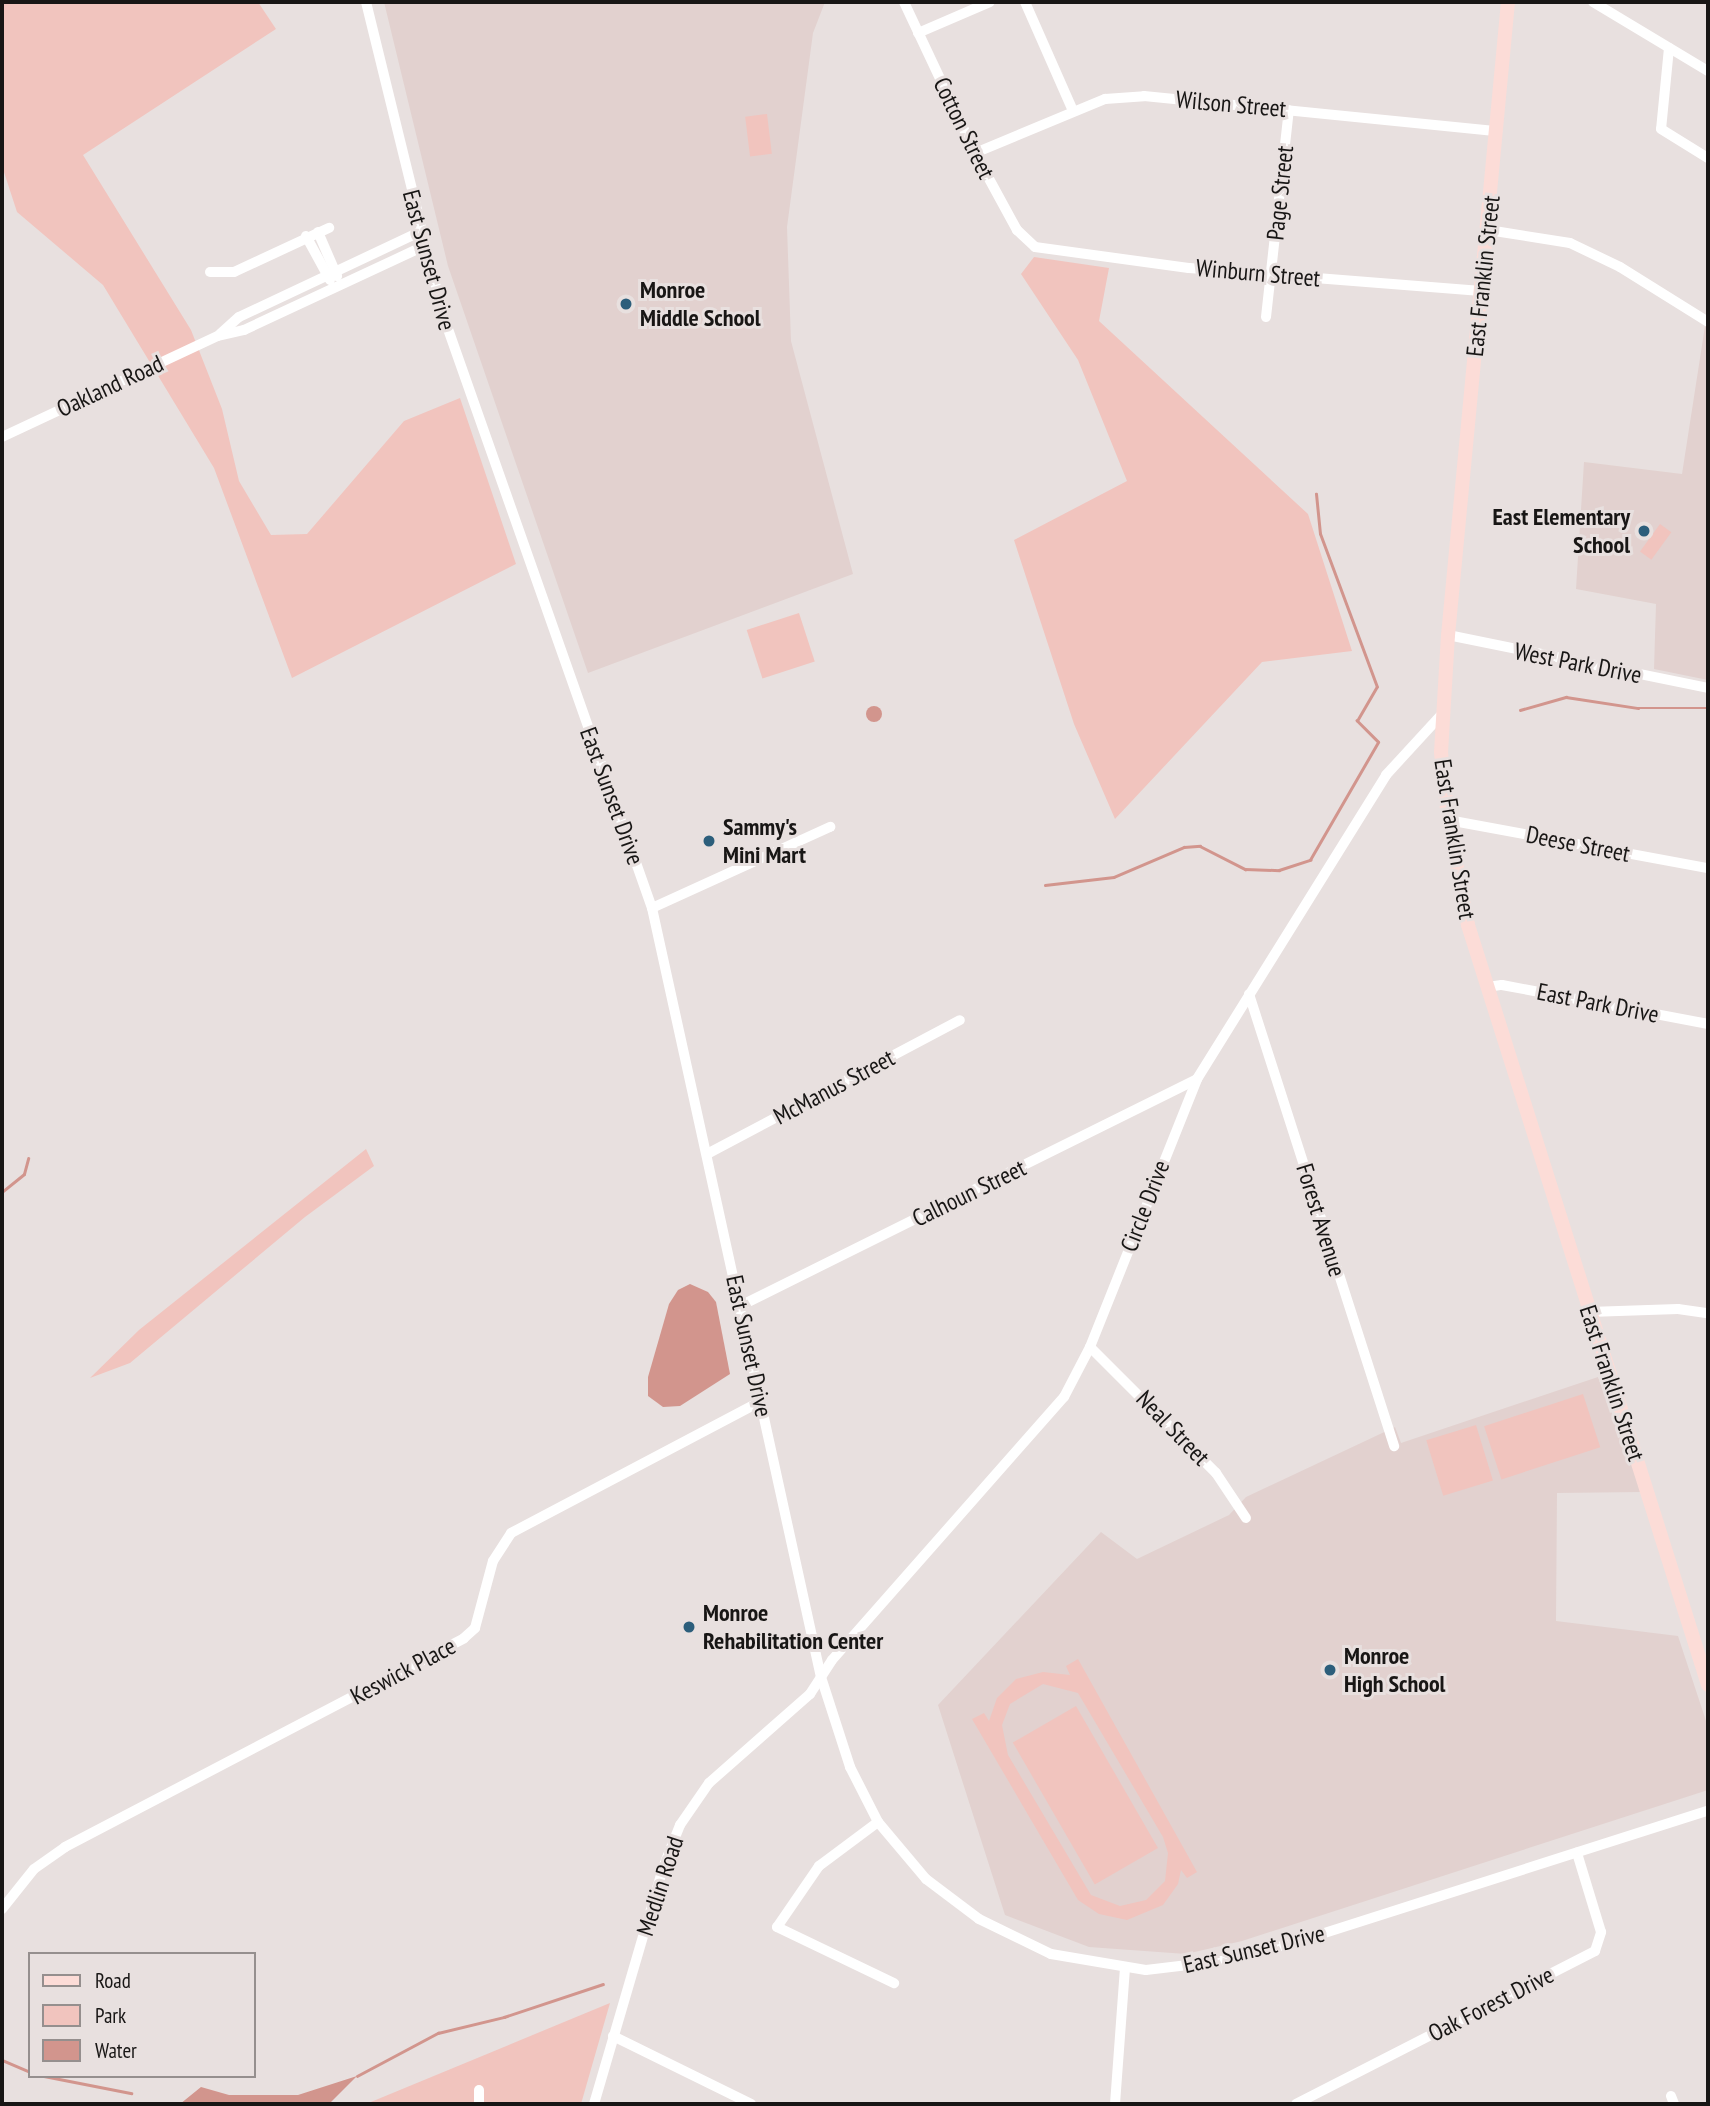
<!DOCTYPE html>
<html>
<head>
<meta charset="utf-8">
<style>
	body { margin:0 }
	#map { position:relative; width:1710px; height:2106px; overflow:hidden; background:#e8e0df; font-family:"PT Sans Narrow",sans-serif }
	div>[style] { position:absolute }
	.built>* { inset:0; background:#e2d1cf }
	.green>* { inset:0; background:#f1c4be; transform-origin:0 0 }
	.water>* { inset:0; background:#d2958d }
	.round { border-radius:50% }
	.stream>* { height:2.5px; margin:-1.25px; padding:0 1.25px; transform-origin:1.25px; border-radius:1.25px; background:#d2958d }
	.minor>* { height:10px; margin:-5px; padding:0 5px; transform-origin:5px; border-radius:5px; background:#fff }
	.major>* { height:14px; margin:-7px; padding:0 7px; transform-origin:7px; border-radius:7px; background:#fcdcd7 }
	.dots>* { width:19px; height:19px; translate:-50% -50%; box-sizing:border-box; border:4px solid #e8e0df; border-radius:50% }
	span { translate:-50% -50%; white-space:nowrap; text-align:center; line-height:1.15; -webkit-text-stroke:6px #e8e0df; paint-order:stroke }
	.street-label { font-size:24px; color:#181615 }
	.poi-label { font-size:24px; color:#181615; font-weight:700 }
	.left { translate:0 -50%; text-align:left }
	.right { translate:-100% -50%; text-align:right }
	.frame { position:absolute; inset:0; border:4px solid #181615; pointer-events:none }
	.legend { position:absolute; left:28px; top:1952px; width:228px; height:126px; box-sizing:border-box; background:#e8e0df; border:2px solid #958f8e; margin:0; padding:9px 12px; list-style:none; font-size:21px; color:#181615 }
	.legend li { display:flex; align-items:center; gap:14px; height:35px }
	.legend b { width:35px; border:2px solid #958f8e }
</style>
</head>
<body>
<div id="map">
	<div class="built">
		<div style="clip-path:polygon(384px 2px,825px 2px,813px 33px,787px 227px,791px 341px,853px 574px,588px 673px,448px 266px)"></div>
		<div style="clip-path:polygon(1705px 326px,1708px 328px,1708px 680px,1654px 669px,1656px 604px,1576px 589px,1584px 462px,1682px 474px)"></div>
		<div style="clip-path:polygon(1598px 1377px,1642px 1492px,1557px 1493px,1556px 1621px,1678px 1636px,1708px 1727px,1708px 1790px,1242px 1941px,1186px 1954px,1089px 1947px,1005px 1915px,938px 1705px,1101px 1532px,1137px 1559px,1229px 1515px,1246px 1497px,1395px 1427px,1401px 1443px)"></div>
	</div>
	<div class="green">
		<div style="clip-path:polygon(2px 2px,258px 2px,276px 29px,83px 155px,191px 330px,222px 409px,239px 481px,271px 535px,307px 534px,404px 421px,460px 398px,516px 564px,292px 678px,214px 468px,103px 285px,17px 212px,2px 166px)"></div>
		<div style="left:767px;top:114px;width:40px;height:22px;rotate:83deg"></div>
		<div style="clip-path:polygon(1034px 257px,1109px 268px,1099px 321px,1308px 514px,1352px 651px,1262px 662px,1115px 819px,1074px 724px,1014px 540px,1127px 481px,1078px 360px,1021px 274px)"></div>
		<div style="left:1660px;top:524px;width:14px;height:34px;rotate:36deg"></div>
		<div style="left:799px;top:613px;width:51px;height:55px;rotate:72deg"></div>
		<div style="clip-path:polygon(366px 1149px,374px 1166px,305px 1217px,130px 1363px,90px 1378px,139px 1330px)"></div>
		<div style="left:1583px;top:1394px;width:56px;height:104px;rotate:72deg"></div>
		<div style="left:1476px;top:1425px;width:58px;height:52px;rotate:73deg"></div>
		<div style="clip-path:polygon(evenodd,1078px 1659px,1197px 1872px,1187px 1878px,1181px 1870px,1178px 1884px,1163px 1905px,1127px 1920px,1099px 1914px,1078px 1900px,972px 1719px,984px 1713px,989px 1721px,997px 1698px,1016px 1679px,1043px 1672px,1070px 1675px,1066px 1666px,1078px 1659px,1043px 1684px,1078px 1693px,1163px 1837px,1168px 1853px,1165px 1881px,1146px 1900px,1120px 1906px,1091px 1895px,1008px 1755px,1002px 1725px,1010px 1704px,1043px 1684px)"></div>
		<div style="left:1076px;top:1706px;width:164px;height:73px;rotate:60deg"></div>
		<div style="clip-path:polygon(610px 2003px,581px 2104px,366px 2104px)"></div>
	</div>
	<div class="water">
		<div class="round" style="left:866px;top:706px;width:16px;height:16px"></div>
		<div style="clip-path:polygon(690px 1284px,708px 1292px,716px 1302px,730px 1374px,680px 1406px,663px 1407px,648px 1396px,648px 1377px,669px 1304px,678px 1290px)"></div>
		<div style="clip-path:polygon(357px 2076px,329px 2104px,180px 2104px,201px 2087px,229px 2095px,298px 2095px)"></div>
	</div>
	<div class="stream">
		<div style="left:1520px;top:710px;width:48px;rotate:-15.8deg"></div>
		<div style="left:1566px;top:697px;width:73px;rotate:8.7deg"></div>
		<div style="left:1638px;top:708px;width:68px"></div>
		<div style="left:1045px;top:885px;width:69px;rotate:-6.6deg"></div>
		<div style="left:1114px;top:877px;width:76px;rotate:-23.2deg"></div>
		<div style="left:1184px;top:847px;width:16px;rotate:-4deg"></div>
		<div style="left:1200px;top:846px;width:51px;rotate:27.1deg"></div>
		<div style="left:1245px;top:869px;width:34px;rotate:2deg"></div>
		<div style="left:1279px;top:870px;width:33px;rotate:-18deg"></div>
		<div style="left:1310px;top:860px;width:136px;rotate:-60deg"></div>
		<div style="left:1378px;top:742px;width:30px;rotate:-135deg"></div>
		<div style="left:1357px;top:721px;width:39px;rotate:-60deg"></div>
		<div style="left:1377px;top:687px;width:163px;rotate:-110.4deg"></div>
		<div style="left:1320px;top:534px;width:40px;rotate:-95.7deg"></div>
		<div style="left:2px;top:1192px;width:28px;rotate:-39deg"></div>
		<div style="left:24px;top:1174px;width:16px;rotate:-75deg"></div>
		<div style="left:2px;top:2060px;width:30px;rotate:23deg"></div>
		<div style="left:44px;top:2076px;width:89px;rotate:11.1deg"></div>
		<div style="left:357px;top:2076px;width:92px;rotate:-28deg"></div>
		<div style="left:438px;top:2033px;width:68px;rotate:-13.6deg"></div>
		<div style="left:504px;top:2017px;width:104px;rotate:-18.4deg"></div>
	</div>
	<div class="minor">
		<div style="left:366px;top:2px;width:319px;rotate:76.2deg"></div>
		<div style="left:442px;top:312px;width:632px;rotate:70.59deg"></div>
		<div style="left:652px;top:908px;width:787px;rotate:77.61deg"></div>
		<div style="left:821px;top:1677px;width:95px;rotate:72.1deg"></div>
		<div style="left:850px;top:1767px;width:62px;rotate:63deg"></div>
		<div style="left:878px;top:1822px;width:75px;rotate:49.9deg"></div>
		<div style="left:926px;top:1879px;width:66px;rotate:37deg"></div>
		<div style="left:979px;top:1919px;width:80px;rotate:25.9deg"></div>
		<div style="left:1051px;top:1954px;width:96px;rotate:9.6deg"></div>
		<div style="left:1146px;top:1970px;width:76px;rotate:-6.8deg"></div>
		<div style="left:1221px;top:1961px;width:71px;rotate:-13.8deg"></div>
		<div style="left:1290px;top:1944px;width:439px;rotate:-17.7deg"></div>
		<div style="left:904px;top:2px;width:167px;rotate:64.8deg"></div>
		<div style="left:975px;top:153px;width:88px;rotate:61.4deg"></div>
		<div style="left:1017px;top:230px;width:25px;rotate:43deg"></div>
		<div style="left:1035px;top:247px;width:155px;rotate:7.8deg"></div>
		<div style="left:1189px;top:268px;width:293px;rotate:4.5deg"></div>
		<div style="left:1025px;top:2px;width:119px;rotate:66.2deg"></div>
		<div style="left:1593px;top:2px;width:134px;rotate:31deg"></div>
		<div style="left:918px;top:33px;width:78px;rotate:-23.3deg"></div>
		<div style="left:1669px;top:48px;width:81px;rotate:95.6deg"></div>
		<div style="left:1661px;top:129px;width:55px;rotate:31.7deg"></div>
		<div style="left:975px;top:153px;width:141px;rotate:-22.6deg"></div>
		<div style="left:1105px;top:99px;width:39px;rotate:-4deg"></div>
		<div style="left:1144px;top:96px;width:355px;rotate:5.7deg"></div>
		<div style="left:1488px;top:230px;width:83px;rotate:9deg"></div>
		<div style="left:1570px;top:243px;width:55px;rotate:25.6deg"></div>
		<div style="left:1620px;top:267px;width:104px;rotate:32deg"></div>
		<div style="left:318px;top:232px;width:48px;rotate:66.6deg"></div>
		<div style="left:306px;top:236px;width:50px;rotate:61.4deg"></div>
		<div style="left:210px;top:272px;width:24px"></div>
		<div style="left:234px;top:272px;width:105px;rotate:-24.9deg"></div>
		<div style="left:1266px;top:317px;width:208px;rotate:-83.7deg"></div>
		<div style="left:220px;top:334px;width:25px;rotate:-42deg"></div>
		<div style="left:239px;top:317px;width:200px;rotate:-25.2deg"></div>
		<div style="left:2px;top:437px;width:238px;rotate:-25.1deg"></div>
		<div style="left:218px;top:336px;width:27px;rotate:-13deg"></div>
		<div style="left:244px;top:330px;width:199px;rotate:-25deg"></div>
		<div style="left:1448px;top:635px;width:265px;rotate:11.5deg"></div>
		<div style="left:1448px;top:820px;width:264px;rotate:10.5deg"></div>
		<div style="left:652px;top:908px;width:196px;rotate:-24.5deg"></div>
		<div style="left:1487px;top:987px;width:15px;rotate:-8deg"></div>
		<div style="left:1502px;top:985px;width:210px;rotate:10.7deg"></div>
		<div style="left:1249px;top:994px;width:475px;rotate:72.2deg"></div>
		<div style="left:707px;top:1154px;width:286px;rotate:-27.9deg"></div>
		<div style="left:740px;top:1306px;width:510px;rotate:-26.41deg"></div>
		<div style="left:1589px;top:1312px;width:89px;rotate:-1.9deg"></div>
		<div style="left:1678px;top:1309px;width:30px;rotate:8deg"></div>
		<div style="left:1090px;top:1347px;width:178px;rotate:45deg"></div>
		<div style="left:1216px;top:1473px;width:54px;rotate:56.3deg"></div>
		<div style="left:878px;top:1822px;width:74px;rotate:143.3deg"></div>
		<div style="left:819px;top:1866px;width:74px;rotate:124.5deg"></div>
		<div style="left:777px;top:1927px;width:130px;rotate:25.6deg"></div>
		<div style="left:2px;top:1909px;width:51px;rotate:-51.3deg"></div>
		<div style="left:34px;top:1869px;width:38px;rotate:-35deg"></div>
		<div style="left:65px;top:1847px;width:450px;rotate:-27.6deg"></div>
		<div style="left:464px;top:1638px;width:15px;rotate:-42deg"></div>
		<div style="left:475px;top:1628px;width:69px;rotate:-75deg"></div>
		<div style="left:493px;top:1561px;width:33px;rotate:-57deg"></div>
		<div style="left:511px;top:1533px;width:283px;rotate:-27.8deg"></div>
		<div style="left:613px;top:2036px;width:154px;rotate:26.2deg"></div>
		<div style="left:1671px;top:2096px;width:9px;rotate:69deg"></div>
		<div style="left:479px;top:2104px;width:14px;rotate:-90deg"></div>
		<div style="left:594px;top:2104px;width:249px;rotate:-73.7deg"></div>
		<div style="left:664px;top:1865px;width:43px;rotate:-68.2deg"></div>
		<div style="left:680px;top:1825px;width:51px;rotate:-55.4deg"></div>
		<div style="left:709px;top:1783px;width:135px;rotate:-41.4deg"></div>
		<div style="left:810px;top:1694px;width:40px;rotate:-57.1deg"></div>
		<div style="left:832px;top:1660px;width:351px;rotate:-48.6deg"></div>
		<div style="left:1064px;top:1397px;width:56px;rotate:-62.5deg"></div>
		<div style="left:1090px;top:1347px;width:289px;rotate:-68.2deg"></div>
		<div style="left:1197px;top:1079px;width:358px;rotate:-58.1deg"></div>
		<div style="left:1386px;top:775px;width:84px;rotate:-47.4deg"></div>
		<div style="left:1115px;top:2104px;width:136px;rotate:-85.8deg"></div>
		<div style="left:1296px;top:2104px;width:336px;rotate:-27.1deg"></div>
		<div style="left:1595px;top:1951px;width:20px;rotate:-72deg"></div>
		<div style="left:1601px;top:1932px;width:83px;rotate:-106.9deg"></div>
	</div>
	<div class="major">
		<div style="left:1508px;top:2px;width:636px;rotate:95.41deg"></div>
		<div style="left:1448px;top:635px;width:117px;rotate:93.4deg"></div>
		<div style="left:1441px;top:752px;width:68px;rotate:84.1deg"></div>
		<div style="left:1448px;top:820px;width:107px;rotate:79.2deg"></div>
		<div style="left:1468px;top:925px;width:797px;rotate:72.47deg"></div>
	</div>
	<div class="dots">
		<div style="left:626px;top:304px;background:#2c5e7b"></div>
		<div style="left:1644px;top:531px;background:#2c5e7b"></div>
		<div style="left:709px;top:841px;background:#2c5e7b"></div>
		<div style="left:689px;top:1627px;background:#2c5e7b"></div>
		<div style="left:1330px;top:1670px;background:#2c5e7b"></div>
	</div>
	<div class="street-label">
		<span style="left:1231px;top:104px;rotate:5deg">Wilson Street</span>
		<span style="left:964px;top:128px;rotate:64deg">Cotton Street</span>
		<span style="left:1280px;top:193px;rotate:-84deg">Page Street</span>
		<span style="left:429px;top:260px;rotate:75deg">East Sunset Drive</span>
		<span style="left:1258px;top:273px;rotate:5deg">Winburn Street</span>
		<span style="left:1483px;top:276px;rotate:-84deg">East Franklin Street</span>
		<span style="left:110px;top:386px;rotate:-25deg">Oakland Road</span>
		<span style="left:1578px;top:663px;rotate:11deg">West Park Drive</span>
		<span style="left:612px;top:796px;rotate:70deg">East Sunset Drive</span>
		<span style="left:1455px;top:839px;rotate:81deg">East Franklin Street</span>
		<span style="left:1578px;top:844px;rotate:11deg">Deese Street</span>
		<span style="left:1598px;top:1003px;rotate:11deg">East Park Drive</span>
		<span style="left:834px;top:1087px;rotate:-28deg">McManus Street</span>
		<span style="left:969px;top:1193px;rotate:-26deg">Calhoun Street</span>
		<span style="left:1145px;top:1206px;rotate:-69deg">Circle Drive</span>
		<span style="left:1321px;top:1220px;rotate:73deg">Forest Avenue</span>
		<span style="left:749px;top:1346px;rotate:78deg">East Sunset Drive</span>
		<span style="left:1612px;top:1383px;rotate:72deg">East Franklin Street</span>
		<span style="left:1173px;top:1428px;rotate:46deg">Neal Street</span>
		<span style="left:403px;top:1671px;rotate:-28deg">Keswick Place</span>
		<span style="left:660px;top:1886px;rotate:-72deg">Medlin Road</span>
		<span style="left:1254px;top:1949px;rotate:-13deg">East Sunset Drive</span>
		<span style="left:1491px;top:2004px;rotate:-27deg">Oak Forest Drive</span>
	</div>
	<div class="poi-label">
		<span class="left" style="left:640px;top:304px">Monroe<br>Middle School</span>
		<span class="right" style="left:1630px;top:531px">East Elementary<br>School</span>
		<span class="left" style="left:723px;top:841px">Sammy's<br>Mini Mart</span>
		<span class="left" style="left:703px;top:1627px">Monroe<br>Rehabilitation Center</span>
		<span class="left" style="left:1344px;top:1670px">Monroe<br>High School</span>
	</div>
	<div class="frame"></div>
	<ul class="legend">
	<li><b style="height:9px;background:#fcdcd7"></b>Road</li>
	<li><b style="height:19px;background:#f1c4be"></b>Park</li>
	<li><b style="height:19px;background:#d2958d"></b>Water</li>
	</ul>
</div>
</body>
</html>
